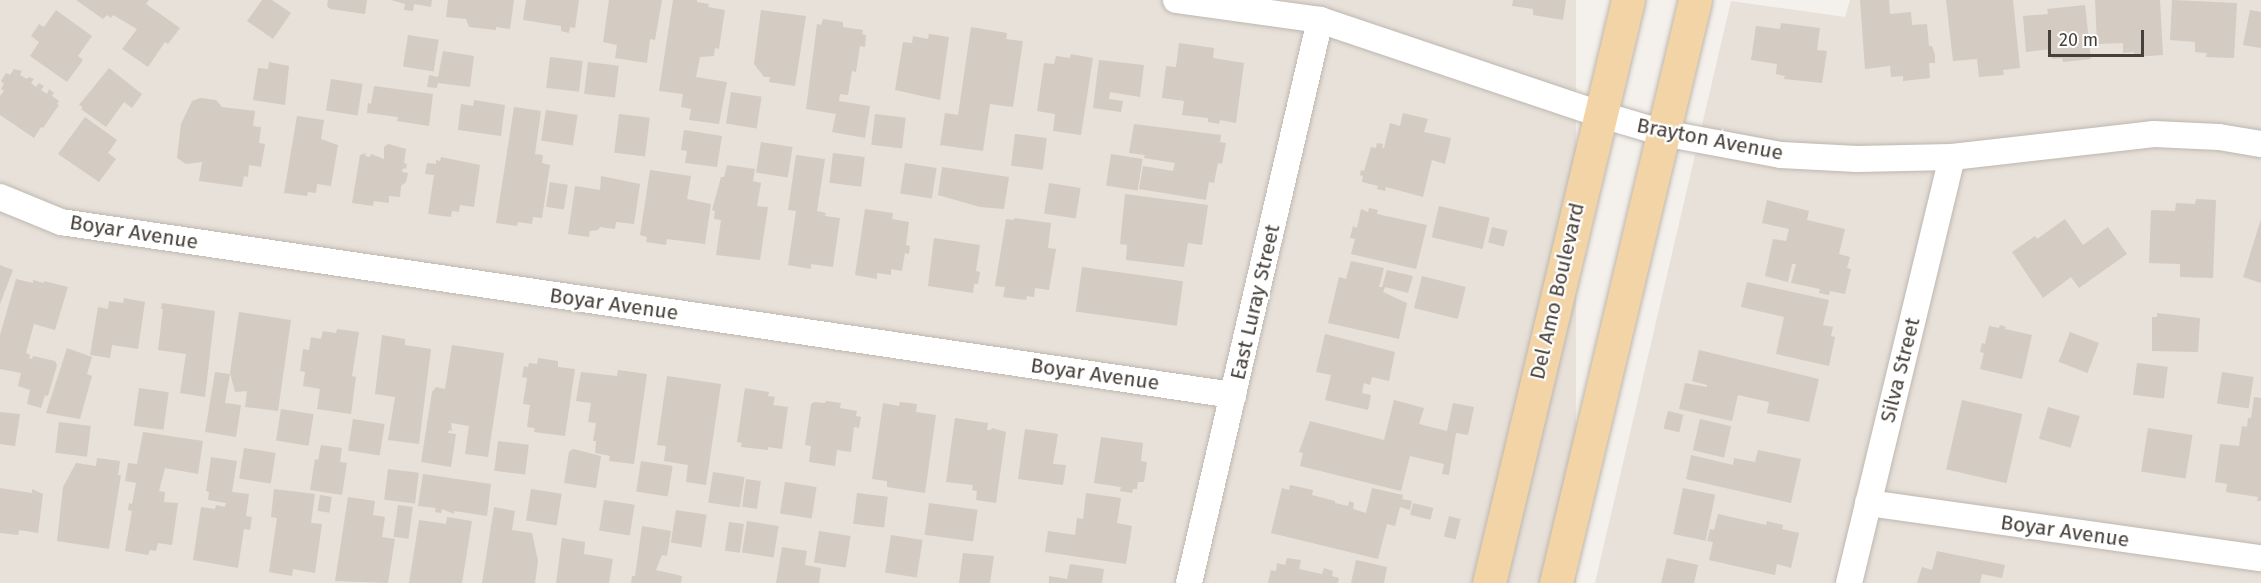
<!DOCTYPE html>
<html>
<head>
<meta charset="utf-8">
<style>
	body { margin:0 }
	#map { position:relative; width:2261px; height:583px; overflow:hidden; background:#f4f0eb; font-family:"Fira Sans",sans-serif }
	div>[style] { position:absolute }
	.residential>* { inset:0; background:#e7e1da; transform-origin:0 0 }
	.building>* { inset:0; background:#d4cbc2; transform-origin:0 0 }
	.roads { filter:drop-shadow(0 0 2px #beb7af) drop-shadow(0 0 2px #beb7af) }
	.street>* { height:26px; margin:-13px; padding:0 13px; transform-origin:13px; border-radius:13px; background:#fff }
	.primary>* { height:33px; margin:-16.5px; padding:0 16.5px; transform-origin:16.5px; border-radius:16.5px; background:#f2d4a6 }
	span { translate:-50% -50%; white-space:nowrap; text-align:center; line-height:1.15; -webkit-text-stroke:4.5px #fff; paint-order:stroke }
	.street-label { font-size:21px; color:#47403a }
	.scale { position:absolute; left:2048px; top:30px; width:96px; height:27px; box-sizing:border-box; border:3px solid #47403a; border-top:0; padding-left:8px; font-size:18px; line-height:21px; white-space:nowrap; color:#47403a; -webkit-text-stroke:4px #fff; paint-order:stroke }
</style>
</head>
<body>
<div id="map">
	<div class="residential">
		<div style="left:0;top:0;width:1576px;height:583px"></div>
		<div style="clip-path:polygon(1850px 0,2261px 0,2261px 583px,1595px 583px,1731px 1px,1845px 17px)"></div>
	</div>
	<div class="building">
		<div style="clip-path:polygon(76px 0,149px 0,146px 4px,180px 28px,168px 44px,165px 42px,148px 67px,122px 49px,137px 29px,113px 15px,111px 18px,107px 15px,103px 19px)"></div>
		<div style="clip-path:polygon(262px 0,272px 0,291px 13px,273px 39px,247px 21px)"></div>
		<div style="clip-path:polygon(328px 0,367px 0,365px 14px,330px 9px,327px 6px)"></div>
		<div style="clip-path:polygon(391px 0,432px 0,431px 7px,414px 4px,413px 11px,404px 10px,405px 4px)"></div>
		<div style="clip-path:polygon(448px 0,514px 0,510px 29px,496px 27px,496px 30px,469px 27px,466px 19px,446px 17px)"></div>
		<div style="clip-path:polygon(526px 0,579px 0,575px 28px,570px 27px,569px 33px,561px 31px,561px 26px,523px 20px)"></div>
		<div style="clip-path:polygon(609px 0,662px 0,655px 40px,650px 39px,647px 63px,615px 58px,617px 45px,603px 42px)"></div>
		<div style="clip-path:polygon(673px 0,697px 0,697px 2px,709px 4px,708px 7px,725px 10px,719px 49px,715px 48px,714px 56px,700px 57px,696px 77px,727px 82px,719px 124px,689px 120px,691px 109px,681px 107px,683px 94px,659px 91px)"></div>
		<div style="clip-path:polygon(1513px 0,1566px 0,1563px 20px,1533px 15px,1533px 9px,1512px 6px)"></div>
		<div style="clip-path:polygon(1860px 0,1889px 0,1890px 14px,1911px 12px,1912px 25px,1927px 24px,1929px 46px,1932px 46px,1935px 55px,1935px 63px,1929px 63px,1930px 78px,1903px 81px,1903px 76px,1891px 77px,1890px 66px,1865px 69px)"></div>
		<div style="clip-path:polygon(1946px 0,2013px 0,2020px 68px,2003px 70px,2004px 75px,1979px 77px,1977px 59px,1953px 61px)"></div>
		<div style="clip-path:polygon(2095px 0,2160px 0,2163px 55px,2134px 57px,2134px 52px,2123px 53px,2123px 43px,2097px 44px)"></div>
		<div style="clip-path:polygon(2172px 0,2237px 3px,2234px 58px,2206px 57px,2207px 53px,2195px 52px,2195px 42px,2170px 40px)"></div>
		<div style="clip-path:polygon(2085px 5px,2091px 59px,2063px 62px,2062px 58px,2052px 59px,2051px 49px,2026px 52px,2023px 16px,2048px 14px,2047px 9px)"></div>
		<div style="clip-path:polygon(56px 10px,92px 36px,78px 56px,83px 60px,67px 82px,30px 56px,39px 42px,31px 36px,39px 24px,44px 27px)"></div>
		<div style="clip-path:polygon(761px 10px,806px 16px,795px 86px,769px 82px,770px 77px,764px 77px,754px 64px)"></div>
		<div style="clip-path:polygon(2250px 10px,2261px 12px,2261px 48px,2243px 45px)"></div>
		<div style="clip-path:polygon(823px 19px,843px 22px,843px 27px,863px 30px,862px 34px,866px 35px,865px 47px,860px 46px,856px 72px,852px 71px,848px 95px,840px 94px,839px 101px,870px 106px,865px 138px,832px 132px,836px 114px,806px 109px,817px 24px,821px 25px)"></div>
		<div style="clip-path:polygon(1781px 23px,1820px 28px,1817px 50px,1827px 51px,1822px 83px,1784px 79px,1785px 76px,1776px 74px,1777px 64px,1751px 60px,1756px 26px,1780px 29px)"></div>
		<div style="clip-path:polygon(971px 27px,1007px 33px,1006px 39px,1023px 41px,1013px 107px,990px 104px,983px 151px,940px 145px,945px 113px,958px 115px)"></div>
		<div style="clip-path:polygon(929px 34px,949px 37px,940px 100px,895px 90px,903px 42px,912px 43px,913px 36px,928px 39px)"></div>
		<div style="left:408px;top:35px;width:31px;height:32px;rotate:9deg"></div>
		<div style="clip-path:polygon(1179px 43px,1214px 48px,1213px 58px,1244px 63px,1236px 123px,1220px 120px,1219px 124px,1208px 122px,1208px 118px,1182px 115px,1184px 101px,1162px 98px,1166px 66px,1176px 67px)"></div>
		<div style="clip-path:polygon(443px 51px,474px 56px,470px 87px,438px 83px,437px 88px,427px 87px,429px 75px,438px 77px)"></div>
		<div style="clip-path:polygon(1071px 54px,1093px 58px,1081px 135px,1053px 131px,1055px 114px,1037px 111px,1044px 63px,1054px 64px,1056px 56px,1070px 58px)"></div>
		<div style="left:550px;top:57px;width:33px;height:31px;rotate:7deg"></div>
		<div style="clip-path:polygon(1099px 60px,1144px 65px,1140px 97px,1110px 92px,1109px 99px,1123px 101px,1121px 112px,1093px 108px)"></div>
		<div style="clip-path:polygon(269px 62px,289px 66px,285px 105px,253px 100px,258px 68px,268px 69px)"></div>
		<div style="left:588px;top:62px;width:31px;height:32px;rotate:7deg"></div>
		<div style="clip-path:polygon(109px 68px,142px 94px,132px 108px,124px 102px,106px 127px,81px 109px,83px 107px,79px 105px)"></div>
		<div style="clip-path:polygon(14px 69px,22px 71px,20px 75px,27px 79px,29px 77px,34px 79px,31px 83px,36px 87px,39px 83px,44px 86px,41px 90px,47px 94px,49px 89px,54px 93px,52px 96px,59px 101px,57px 104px,59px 105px,43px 128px,41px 127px,34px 138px,0 115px,0 96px,4px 91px,1px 89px,4px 84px,1px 81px,6px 73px,10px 75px)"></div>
		<div style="left:331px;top:79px;width:32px;height:32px;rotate:9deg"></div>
		<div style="clip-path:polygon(374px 86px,433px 94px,429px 126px,397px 121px,398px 117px,367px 113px,368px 103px,371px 104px)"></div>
		<div style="left:731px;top:92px;width:31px;height:32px;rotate:9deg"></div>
		<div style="clip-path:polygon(200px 98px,216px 100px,222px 107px,255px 111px,253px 126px,261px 127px,259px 143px,265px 144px,261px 167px,249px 165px,248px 177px,244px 176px,242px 187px,199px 181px,202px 162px,186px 164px,177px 158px,181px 124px,192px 101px)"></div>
		<div style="clip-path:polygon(474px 100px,505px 105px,501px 136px,458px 130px,461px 104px,473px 106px)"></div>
		<div style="clip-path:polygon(514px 107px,541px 111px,535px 154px,543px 155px,542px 163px,550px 165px,542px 218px,533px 217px,532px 224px,518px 222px,517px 226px,496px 223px)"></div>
		<div style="left:546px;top:110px;width:32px;height:31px;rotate:9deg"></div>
		<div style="clip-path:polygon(1403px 113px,1428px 119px,1424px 132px,1451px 138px,1445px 164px,1432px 160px,1423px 197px,1386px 187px,1385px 191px,1377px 189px,1378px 186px,1362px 182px,1363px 176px,1360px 175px,1361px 170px,1364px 171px,1371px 147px,1376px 148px,1377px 143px,1383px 144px,1382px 148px,1384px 148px,1390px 123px,1400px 126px)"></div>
		<div style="left:619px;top:114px;width:31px;height:39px;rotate:7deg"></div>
		<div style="left:875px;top:114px;width:31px;height:31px;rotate:7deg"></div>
		<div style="clip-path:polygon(297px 116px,324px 120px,321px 139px,338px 145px,331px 186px,317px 184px,316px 193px,308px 192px,307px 196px,284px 193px)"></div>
		<div style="clip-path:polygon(85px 117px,117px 140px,108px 153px,116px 159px,99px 182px,58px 154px)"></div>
		<div style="clip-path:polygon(1134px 124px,1221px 135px,1220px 142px,1226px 143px,1222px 164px,1218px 163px,1214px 183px,1209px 182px,1206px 200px,1139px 189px,1143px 166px,1173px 171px,1175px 163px,1144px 158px,1145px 155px,1129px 153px)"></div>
		<div style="clip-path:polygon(684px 130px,722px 136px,717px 167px,685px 163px,687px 151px,681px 150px)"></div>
		<div style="left:1015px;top:134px;width:32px;height:32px;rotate:7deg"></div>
		<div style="left:761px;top:142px;width:32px;height:31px;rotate:9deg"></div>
		<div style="clip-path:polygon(388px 144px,406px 149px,404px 163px,407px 164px,406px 169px,403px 168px,402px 172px,408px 173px,406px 182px,401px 186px,400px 197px,389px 196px,389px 203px,374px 201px,373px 206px,352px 203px,360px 155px,366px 153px,365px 156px,370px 157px,371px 154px,384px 159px,384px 147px)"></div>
		<div style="left:833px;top:153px;width:32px;height:30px;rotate:7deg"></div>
		<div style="left:1111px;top:154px;width:32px;height:32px;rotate:9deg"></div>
		<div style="clip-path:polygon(796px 155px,825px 159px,817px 211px,826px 213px,825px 216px,840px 218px,833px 267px,811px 264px,811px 269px,788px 265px,796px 211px,788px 210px)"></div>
		<div style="clip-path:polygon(441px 157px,480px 165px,474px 207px,460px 205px,459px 212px,452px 211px,451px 217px,428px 214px,434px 175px,425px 174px,427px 163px,436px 164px,436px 160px,440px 161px)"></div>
		<div style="left:905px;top:163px;width:32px;height:31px;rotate:9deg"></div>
		<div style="clip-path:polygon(727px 165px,755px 169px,753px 181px,761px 183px,757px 206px,768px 207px,760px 260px,716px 255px,721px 220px,714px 219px,715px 211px,712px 210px,721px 177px,724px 177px)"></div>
		<div style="clip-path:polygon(942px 167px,1009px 177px,1004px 209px,980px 207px,938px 195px)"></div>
		<div style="clip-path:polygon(650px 170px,691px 176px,687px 199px,711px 204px,705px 244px,667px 239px,666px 245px,646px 242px,647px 237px,640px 235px)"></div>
		<div style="clip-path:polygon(601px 176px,640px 184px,634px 224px,616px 222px,615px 229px,600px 227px,598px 230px,590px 231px,589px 237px,568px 234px,575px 186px,600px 190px)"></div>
		<div style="left:550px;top:182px;width:18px;height:25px;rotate:9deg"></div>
		<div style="left:1049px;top:183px;width:32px;height:31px;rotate:9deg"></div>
		<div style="clip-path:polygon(1125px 194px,1208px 205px,1202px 245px,1188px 243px,1184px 267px,1126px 260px,1127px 245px,1120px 244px)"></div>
		<div style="clip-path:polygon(2196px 199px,2216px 200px,2213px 278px,2180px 277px,2180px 264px,2149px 263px,2151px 210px,2175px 211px,2176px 203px,2195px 204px)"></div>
		<div style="clip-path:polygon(1767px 200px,1809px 211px,1807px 220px,1845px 229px,1839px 254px,1850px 257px,1847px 268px,1851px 269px,1845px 294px,1830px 291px,1829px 295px,1819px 293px,1820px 289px,1791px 283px,1796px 264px,1792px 264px,1788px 282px,1765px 276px,1773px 239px,1786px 241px,1789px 229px,1762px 223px)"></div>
		<div style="left:1439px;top:206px;width:52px;height:32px;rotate:13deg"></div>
		<div style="clip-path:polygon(1369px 208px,1378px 210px,1377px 214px,1427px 225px,1416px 269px,1351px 254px,1355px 239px,1350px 238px,1353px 226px,1357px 228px,1361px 209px,1368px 212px)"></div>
		<div style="clip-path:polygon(865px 209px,893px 213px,892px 219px,909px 222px,906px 245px,910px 246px,909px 254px,905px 253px,902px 271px,891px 269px,891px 275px,877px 273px,877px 279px,855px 275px)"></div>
		<div style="clip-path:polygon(1014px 218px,1051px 223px,1048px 248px,1056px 249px,1049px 290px,1035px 288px,1034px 297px,1027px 296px,1026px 300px,1003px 297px,1005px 287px,995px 286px,1006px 219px,1014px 220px)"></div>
		<div style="clip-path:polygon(2065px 219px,2083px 245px,2108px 227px,2127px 254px,2079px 288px,2071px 277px,2043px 298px,2012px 252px,2035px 236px,2037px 239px)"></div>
		<div style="clip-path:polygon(2261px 219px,2261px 283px,2243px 277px)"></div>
		<div style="left:1492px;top:227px;width:16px;height:16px;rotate:14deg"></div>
		<div style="clip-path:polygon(934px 238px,980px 245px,976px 271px,980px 272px,978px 284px,974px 284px,973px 293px,928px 286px)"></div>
		<div style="clip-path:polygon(1351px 261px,1384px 268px,1379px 287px,1382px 287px,1387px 270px,1413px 276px,1408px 293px,1385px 287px,1383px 292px,1407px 303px,1399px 339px,1328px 323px,1339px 277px,1346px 279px)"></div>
		<div style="clip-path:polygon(0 265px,13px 270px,0 304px)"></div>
		<div style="left:1082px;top:267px;width:102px;height:45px;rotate:8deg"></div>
		<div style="left:1422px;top:276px;width:45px;height:33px;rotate:14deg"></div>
		<div style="clip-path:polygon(16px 279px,33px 283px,33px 280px,44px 283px,44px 281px,68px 287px,55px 330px,34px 324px,26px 353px,30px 355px,29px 358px,32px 359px,33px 356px,55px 361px,57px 365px,48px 396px,45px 395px,41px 408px,27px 404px,30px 390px,18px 386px,21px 373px,0 369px,0 335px)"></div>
		<div style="clip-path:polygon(1747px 282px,1829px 300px,1823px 325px,1833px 327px,1831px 336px,1835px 337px,1829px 366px,1776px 354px,1784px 317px,1741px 307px)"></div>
		<div style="clip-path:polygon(124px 298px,145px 302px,138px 349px,112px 345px,110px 358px,90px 355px,98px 307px,108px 309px,109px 301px,123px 303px)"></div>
		<div style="clip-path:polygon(162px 303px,215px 311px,205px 397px,180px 393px,186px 354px,158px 350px,163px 309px,161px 309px)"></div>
		<div style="clip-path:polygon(239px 312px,291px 320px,278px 411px,245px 407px,247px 391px,235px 392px,230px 373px)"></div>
		<div style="clip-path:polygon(2157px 313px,2200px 318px,2198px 352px,2152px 351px,2152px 317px,2157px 317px)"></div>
		<div style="clip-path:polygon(2000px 325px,2006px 327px,2005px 329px,2032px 335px,2022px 379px,1980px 369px,1984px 353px,1980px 352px,1982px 343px,1985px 344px,1989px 326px,1999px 328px)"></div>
		<div style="clip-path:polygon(337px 329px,359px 332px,352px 376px,356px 377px,351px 414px,317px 409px,320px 389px,303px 386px,305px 372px,300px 371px,303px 349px,309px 350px,311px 337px,321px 339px,323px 331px,336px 333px)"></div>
		<div style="left:2070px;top:332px;width:31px;height:32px;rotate:21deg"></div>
		<div style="clip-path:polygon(1325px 334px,1395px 352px,1389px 381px,1372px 377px,1370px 385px,1364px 383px,1362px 393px,1371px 395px,1368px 410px,1325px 400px,1331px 375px,1316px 372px)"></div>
		<div style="clip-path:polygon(382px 335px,405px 339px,405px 345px,431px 349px,419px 444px,388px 440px,395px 397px,375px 394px)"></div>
		<div style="clip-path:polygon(452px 345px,504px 353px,488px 457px,465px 454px,469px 426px,451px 423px,452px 431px,449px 430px,448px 433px,456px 434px,451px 467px,421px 462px,432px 392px,436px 387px,445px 389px)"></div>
		<div style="clip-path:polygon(67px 348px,92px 357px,87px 374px,92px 376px,80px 419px,46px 413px)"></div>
		<div style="clip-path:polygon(1699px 350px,1819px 379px,1809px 422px,1767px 413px,1769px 402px,1738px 395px,1732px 421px,1679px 409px,1685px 383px,1707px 387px,1707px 385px,1692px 381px)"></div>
		<div style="clip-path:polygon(538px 358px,558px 361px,558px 367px,575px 369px,565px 436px,534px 432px,535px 428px,527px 427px,530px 405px,523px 404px,527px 378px,522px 377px,524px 366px,528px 367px,529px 363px,537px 364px)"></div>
		<div style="left:2137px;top:363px;width:31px;height:32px;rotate:7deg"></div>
		<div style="clip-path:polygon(618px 370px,647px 374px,634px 464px,609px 461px,610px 456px,595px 453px,596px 441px,593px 441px,596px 423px,588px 422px,591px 403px,576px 401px,581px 372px,617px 376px)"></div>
		<div style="clip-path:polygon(215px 372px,230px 374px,225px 403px,241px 405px,236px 437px,205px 432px)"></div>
		<div style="left:2222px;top:372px;width:32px;height:32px;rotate:9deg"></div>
		<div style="clip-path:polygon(667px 376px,721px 384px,706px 485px,686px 482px,688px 465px,664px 461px,666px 446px,657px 445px)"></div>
		<div style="left:139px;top:388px;width:30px;height:38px;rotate:8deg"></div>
		<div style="clip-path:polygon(745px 388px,769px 392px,768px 396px,775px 397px,773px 405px,788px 407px,782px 449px,768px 447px,768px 450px,741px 447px,742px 443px,737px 442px)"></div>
		<div style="clip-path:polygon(2254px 397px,2261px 398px,2261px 501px,2257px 501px,2258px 497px,2226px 492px,2227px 484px,2215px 482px,2220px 444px,2239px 446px,2242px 426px,2247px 427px,2248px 418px,2251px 418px)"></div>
		<div style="clip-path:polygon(1394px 400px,1424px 408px,1419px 424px,1447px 431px,1453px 403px,1474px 407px,1468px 435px,1456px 433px,1449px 475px,1442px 474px,1444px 464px,1410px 456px,1401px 491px,1300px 466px,1303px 453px,1299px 452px,1310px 421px,1384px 440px)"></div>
		<div style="left:1962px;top:400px;width:62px;height:71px;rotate:13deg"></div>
		<div style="clip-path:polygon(826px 401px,841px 403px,840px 408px,857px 411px,856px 416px,861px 417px,859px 428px,854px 427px,851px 452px,837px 450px,835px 466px,809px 462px,811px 446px,805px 445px,811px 404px,814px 402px,825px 403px)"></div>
		<div style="clip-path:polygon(900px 402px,917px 404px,916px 412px,936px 415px,925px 493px,887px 487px,887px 481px,872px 479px,883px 403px,899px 406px)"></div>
		<div style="left:2048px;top:407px;width:33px;height:33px;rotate:16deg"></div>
		<div style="left:281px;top:409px;width:33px;height:32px;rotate:9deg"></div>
		<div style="left:1668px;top:411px;width:16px;height:18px;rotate:14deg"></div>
		<div style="clip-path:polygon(0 412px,20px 414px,15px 446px,0 444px)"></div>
		<div style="clip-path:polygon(955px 418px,988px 423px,987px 430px,991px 430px,992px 428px,1006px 432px,996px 503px,976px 500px,977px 491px,972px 490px,973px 485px,946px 482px)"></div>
		<div style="left:353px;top:419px;width:32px;height:32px;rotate:9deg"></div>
		<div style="left:1700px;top:419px;width:32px;height:32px;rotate:13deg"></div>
		<div style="left:59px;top:422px;width:32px;height:31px;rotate:7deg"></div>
		<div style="left:2148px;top:428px;width:45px;height:44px;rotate:9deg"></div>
		<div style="clip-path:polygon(1025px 429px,1058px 434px,1053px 464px,1066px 465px,1063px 485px,1018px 479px)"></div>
		<div style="clip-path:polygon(143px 432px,203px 441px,198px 474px,165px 468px,159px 491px,165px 492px,164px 502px,178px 503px,172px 545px,158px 543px,156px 551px,150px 550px,148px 555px,125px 551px,132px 511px,128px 510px,129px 503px,132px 504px,136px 483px,125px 481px,128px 463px,137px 464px)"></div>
		<div style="clip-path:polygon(1101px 437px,1143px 443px,1141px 461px,1147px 462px,1144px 482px,1138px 482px,1137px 489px,1133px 489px,1132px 493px,1120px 491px,1121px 487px,1094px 483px)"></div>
		<div style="left:498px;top:441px;width:31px;height:30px;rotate:7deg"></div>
		<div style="clip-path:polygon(321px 445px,342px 448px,340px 462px,347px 463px,342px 495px,310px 490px,315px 459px,318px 460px)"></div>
		<div style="left:244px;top:448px;width:32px;height:31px;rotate:9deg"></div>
		<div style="clip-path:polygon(573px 449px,601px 456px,596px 488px,564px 483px,569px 452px)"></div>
		<div style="clip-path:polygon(1758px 450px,1801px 459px,1791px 503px,1686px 479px,1691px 455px,1733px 465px,1734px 458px,1755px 462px)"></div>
		<div style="clip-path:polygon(211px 457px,237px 461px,232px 492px,249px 494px,246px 516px,252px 517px,250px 530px,244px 529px,238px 568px,193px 560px,201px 507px,215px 509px,216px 505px,225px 507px,226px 503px,208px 500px,209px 492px,206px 491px)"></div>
		<div style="clip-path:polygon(97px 458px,120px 461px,118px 475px,121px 475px,109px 549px,57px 541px,63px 487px,76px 463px,96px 466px)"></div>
		<div style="left:641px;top:461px;width:32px;height:31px;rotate:9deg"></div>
		<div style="left:388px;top:469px;width:31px;height:31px;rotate:7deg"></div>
		<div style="left:713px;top:472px;width:32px;height:31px;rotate:9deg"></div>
		<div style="clip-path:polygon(423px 474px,491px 484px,487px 516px,454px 511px,454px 514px,442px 509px,441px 513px,435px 512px,436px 508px,418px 506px)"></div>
		<div style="left:746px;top:479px;width:15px;height:28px;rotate:8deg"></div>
		<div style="left:785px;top:482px;width:32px;height:32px;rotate:9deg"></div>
		<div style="clip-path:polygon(1290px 485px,1313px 490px,1312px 495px,1335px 501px,1335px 503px,1348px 506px,1349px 501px,1354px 503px,1353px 509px,1366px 513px,1372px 488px,1403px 495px,1402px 499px,1412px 501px,1410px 510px,1400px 507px,1395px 526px,1387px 524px,1378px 559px,1271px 533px,1282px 488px,1289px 490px)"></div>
		<div style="clip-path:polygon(0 488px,32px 493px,32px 489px,43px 494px,38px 533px,19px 530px,18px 535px,0 533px)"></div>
		<div style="left:1683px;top:488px;width:33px;height:47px;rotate:12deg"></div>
		<div style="clip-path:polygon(274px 489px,315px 494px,311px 523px,322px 524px,315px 573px,293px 569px,292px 576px,269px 572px,277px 518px,271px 517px)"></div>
		<div style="left:531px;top:489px;width:31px;height:32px;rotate:9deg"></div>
		<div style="left:857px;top:493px;width:31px;height:31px;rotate:7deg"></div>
		<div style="clip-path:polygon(1086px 493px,1121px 498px,1117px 523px,1132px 526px,1126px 564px,1045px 552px,1048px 531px,1075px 535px,1077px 518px,1083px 519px)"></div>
		<div style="left:320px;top:495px;width:12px;height:16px;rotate:9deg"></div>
		<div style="clip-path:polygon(348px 497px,375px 501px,373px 515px,385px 517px,382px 537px,395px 539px,388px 583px,335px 581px)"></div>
		<div style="left:604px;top:500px;width:31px;height:31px;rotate:9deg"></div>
		<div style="left:929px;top:503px;width:49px;height:32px;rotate:8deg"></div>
		<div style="left:1413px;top:503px;width:21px;height:12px;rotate:14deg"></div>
		<div style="left:398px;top:505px;width:15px;height:32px;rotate:8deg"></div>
		<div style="clip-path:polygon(494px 507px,515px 511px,512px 530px,532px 533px,538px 561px,535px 583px,482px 583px)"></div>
		<div style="left:676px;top:510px;width:31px;height:33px;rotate:9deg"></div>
		<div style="clip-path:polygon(1718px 514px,1766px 525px,1767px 521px,1783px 525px,1782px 529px,1799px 533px,1791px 568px,1777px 564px,1775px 575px,1709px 560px,1713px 542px,1707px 541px,1710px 529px,1714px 530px)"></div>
		<div style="left:1449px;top:516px;width:12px;height:21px;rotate:14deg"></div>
		<div style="clip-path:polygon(447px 517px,472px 521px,462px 583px,409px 583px,419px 520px,446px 524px)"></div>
		<div style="left:747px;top:521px;width:32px;height:32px;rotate:9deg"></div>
		<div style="left:729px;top:522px;width:15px;height:29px;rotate:8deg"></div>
		<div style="clip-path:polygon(642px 526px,671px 531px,667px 556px,662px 555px,656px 570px,682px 576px,681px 583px,631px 583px,632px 576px,635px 576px)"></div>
		<div style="left:819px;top:531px;width:32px;height:32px;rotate:9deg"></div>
		<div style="left:891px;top:535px;width:32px;height:38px;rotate:9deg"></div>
		<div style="clip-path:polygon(562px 538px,585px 542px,584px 554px,613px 559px,609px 583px,556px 583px)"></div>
		<div style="clip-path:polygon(782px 547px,807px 551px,805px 565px,821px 568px,819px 583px,776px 583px)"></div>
		<div style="clip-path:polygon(1937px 551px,2005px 565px,2002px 578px,1982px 574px,1980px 583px,1917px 583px,1922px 567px,1932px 570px)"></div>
		<div style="clip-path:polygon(963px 553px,994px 556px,990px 583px,959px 583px)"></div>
		<div style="clip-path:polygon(1287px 558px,1301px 560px,1299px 569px,1322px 574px,1324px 568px,1333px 571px,1332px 576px,1339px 578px,1338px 583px,1268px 583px,1271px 570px,1276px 571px,1277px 563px,1285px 565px)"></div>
		<div style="clip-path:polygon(1667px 558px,1698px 565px,1694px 583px,1661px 583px)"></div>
		<div style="clip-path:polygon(1356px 560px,1387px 567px,1384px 583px,1351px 583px)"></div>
		<div style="clip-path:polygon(1070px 564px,1104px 569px,1102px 583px,1049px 583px,1049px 576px,1067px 579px)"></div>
	</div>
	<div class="roads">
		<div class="street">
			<div style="left:1176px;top:0;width:145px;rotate:7.9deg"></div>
			<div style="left:1320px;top:20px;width:294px;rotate:18.6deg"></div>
			<div style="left:1599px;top:114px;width:67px;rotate:16.5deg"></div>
			<div style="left:1663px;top:133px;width:120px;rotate:10.6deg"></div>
			<div style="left:1781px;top:155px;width:76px;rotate:3deg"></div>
			<div style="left:1857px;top:159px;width:95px;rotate:-1.2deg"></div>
			<div style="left:1952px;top:157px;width:203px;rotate:-6.5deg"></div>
			<div style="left:2154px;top:134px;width:65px;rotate:2.6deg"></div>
			<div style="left:2219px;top:137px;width:43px;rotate:9.5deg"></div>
			<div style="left:0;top:197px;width:66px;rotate:22.3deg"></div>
			<div style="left:61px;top:222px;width:1185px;rotate:8.4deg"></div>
			<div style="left:1868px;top:503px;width:397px;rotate:8deg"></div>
			<div style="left:1189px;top:583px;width:578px;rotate:-76.9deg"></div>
			<div style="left:1849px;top:583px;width:438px;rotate:-76.4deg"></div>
		</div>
		<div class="primary">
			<div style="left:1489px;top:583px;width:599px;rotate:-76.59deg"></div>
			<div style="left:1556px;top:583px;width:599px;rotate:-76.59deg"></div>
		</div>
	</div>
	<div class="street-label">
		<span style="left:1710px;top:139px;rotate:11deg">Brayton Avenue</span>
		<span style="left:134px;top:232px;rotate:9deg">Boyar Avenue</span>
		<span style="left:1557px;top:291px;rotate:-77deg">Del Amo Boulevard</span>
		<span style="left:1255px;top:302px;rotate:-77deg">East Luray Street</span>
		<span style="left:614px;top:304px;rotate:8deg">Boyar Avenue</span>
		<span style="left:1900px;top:370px;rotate:-76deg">Silva Street</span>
		<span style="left:1095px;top:374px;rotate:8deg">Boyar Avenue</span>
		<span style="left:2065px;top:531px;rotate:8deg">Boyar Avenue</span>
	</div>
	<div class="scale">20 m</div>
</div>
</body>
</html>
